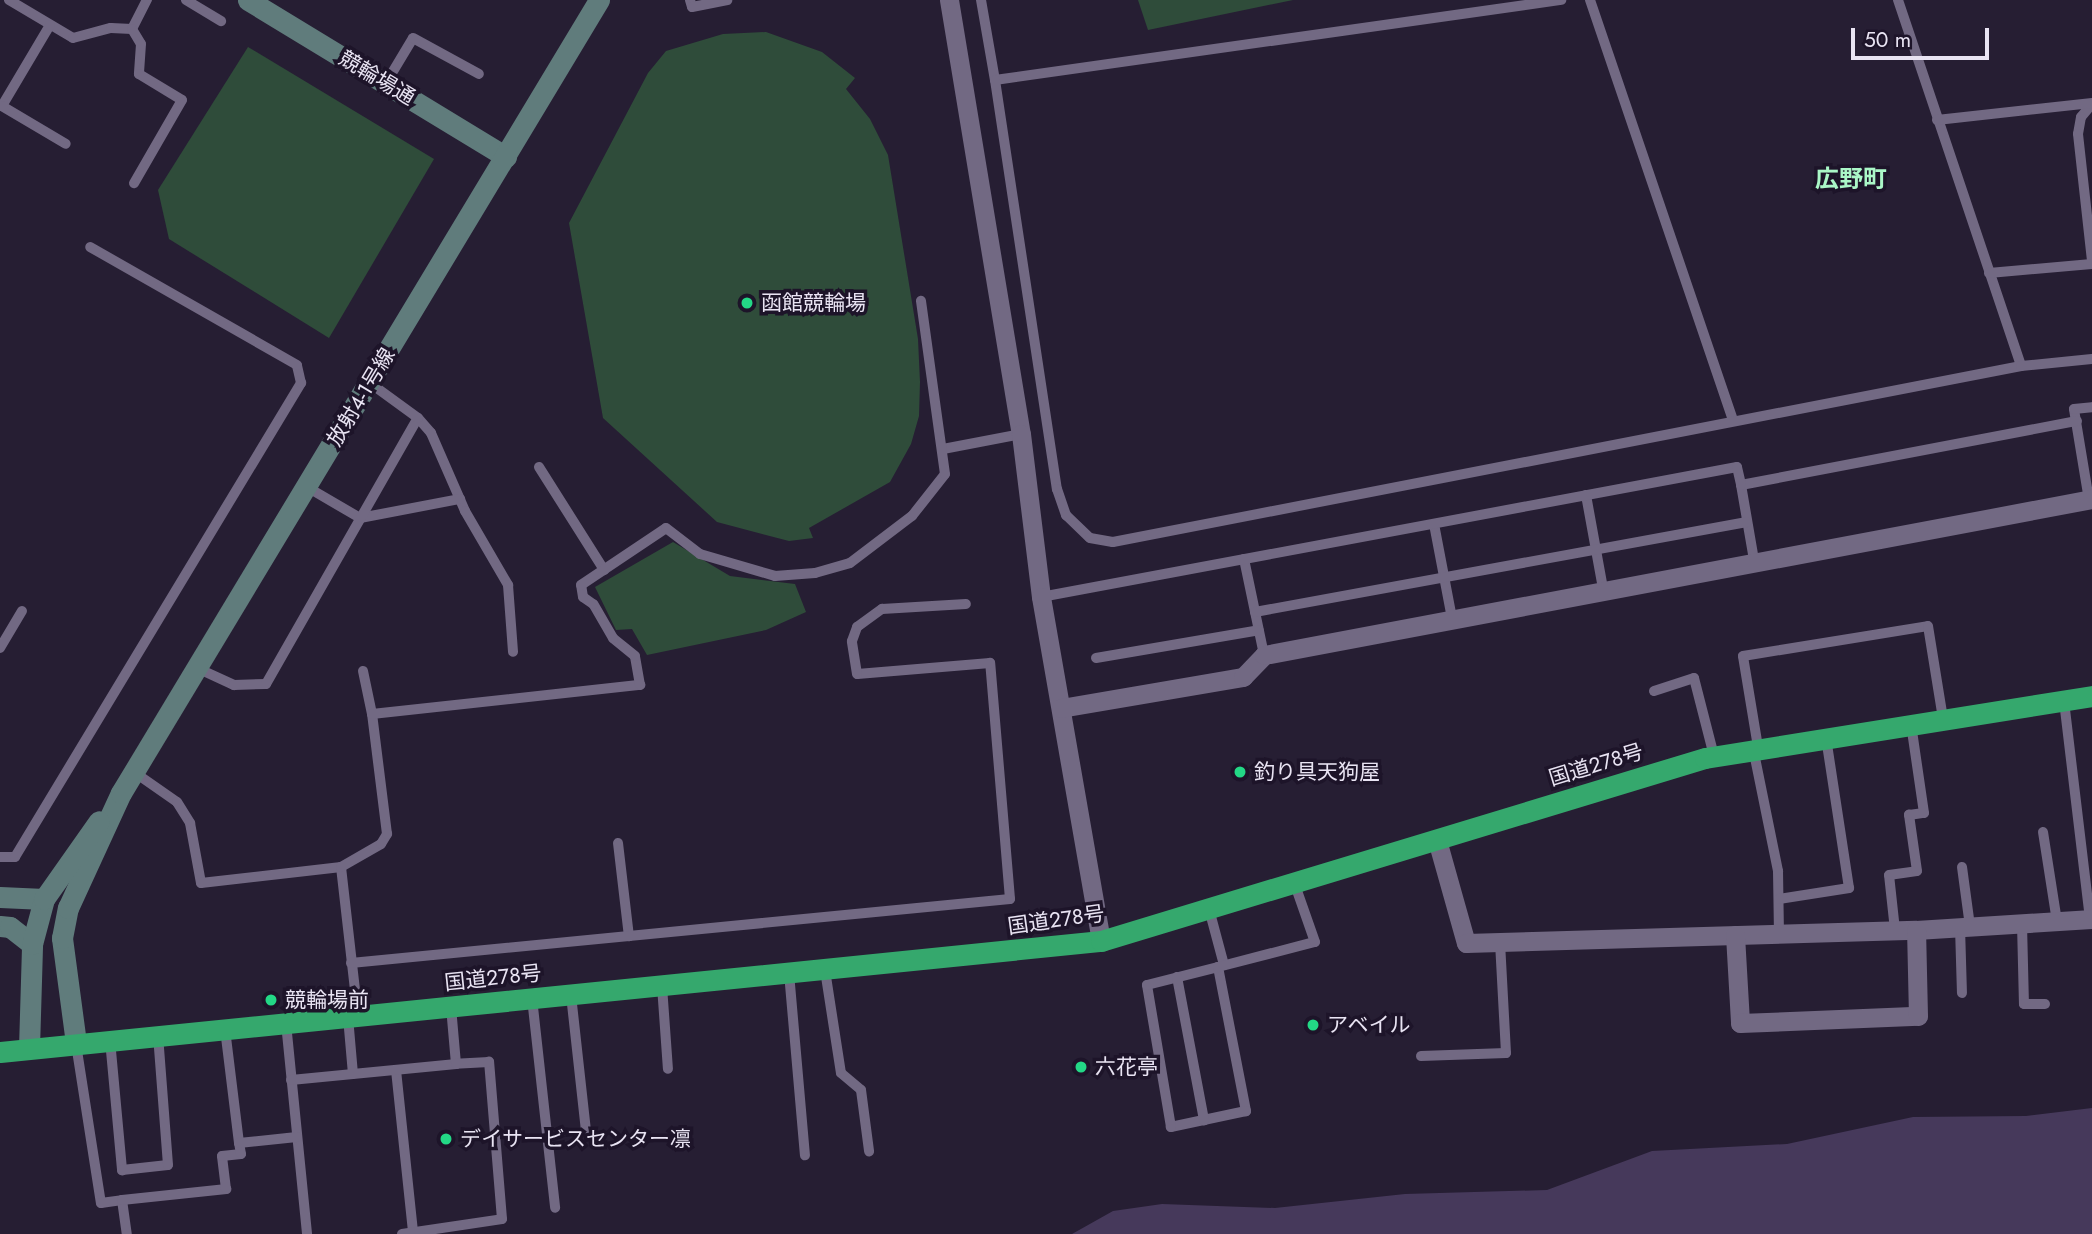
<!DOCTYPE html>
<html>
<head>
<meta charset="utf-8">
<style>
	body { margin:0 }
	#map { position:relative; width:2092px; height:1234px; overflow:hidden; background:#261e33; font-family:Jost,"Noto Sans JP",sans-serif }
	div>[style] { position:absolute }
	.green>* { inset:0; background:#2f4c3a }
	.water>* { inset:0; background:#46395b }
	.lane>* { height:10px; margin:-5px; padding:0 5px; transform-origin:5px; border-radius:5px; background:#726983 }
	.street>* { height:19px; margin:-9.5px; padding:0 9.5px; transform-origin:9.5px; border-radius:9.5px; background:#726983 }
	.secondary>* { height:21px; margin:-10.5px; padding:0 10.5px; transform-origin:10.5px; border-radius:10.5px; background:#607c7c }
	.highway>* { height:21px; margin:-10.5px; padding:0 10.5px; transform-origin:10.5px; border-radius:10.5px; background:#35a86d }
	.dots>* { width:19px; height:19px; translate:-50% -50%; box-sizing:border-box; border:4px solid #1d1429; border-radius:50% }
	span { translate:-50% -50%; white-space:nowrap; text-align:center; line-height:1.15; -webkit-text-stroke:7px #1d1429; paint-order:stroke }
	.street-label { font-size:21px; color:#e9e4f3 }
	.poi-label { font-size:21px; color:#e9e4f3 }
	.left { translate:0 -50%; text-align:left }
	.quarter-label { font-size:24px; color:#aaf7c7; font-weight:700 }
	.scale { position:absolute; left:1851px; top:28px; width:138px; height:32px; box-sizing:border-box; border:4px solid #e9e4f3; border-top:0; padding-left:9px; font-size:21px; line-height:24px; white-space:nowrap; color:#e9e4f3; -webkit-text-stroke:5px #1d1429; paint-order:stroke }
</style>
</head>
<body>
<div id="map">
	<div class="green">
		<div style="clip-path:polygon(1138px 0,1293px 0,1148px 30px)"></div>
		<div style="clip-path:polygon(766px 32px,822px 52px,855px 78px,846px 89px,870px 119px,888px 155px,918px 339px,920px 382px,919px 416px,911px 444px,890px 482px,809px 528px,813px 538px,789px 541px,717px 522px,603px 418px,569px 223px,648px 73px,666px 51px,723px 34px)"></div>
		<div style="clip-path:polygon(248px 47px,434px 159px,329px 338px,169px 239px,158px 190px)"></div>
		<div style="clip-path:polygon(673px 542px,730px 576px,795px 584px,806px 612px,766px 630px,647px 655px,632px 629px,616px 630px,595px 587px)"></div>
	</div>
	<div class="water">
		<div style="clip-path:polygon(2092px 1108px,2092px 1234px,1072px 1234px,1113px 1211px,1162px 1204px,1275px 1208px,1405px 1194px,1547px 1190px,1652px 1151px,1787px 1144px,1913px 1117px,2026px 1116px)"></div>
	</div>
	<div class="lane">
		<div style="left:9px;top:0;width:74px;rotate:30.7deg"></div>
		<div style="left:73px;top:38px;width:39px;rotate:-15deg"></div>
		<div style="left:111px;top:28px;width:21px;rotate:3deg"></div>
		<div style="left:132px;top:29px;width:33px;rotate:-63deg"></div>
		<div style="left:186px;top:0;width:41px;rotate:31deg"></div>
		<div style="left:690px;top:0;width:7px;rotate:74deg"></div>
		<div style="left:692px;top:7px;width:36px;rotate:-11deg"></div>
		<div style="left:981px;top:0;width:81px;rotate:80.1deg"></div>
		<div style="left:995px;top:80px;width:572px;rotate:-8.05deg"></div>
		<div style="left:1590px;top:0;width:444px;rotate:71.2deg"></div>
		<div style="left:1898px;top:0;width:386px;rotate:71.4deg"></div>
		<div style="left:50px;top:25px;width:94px;rotate:120.7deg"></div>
		<div style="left:2px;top:106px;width:74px;rotate:30.7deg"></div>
		<div style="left:132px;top:29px;width:17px;rotate:59deg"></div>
		<div style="left:141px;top:44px;width:30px;rotate:94deg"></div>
		<div style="left:139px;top:74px;width:50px;rotate:31.2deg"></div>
		<div style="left:182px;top:100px;width:96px;rotate:120deg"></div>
		<div style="left:995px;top:80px;width:414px;rotate:81.4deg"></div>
		<div style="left:1057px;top:489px;width:28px;rotate:71deg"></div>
		<div style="left:1066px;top:515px;width:33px;rotate:44deg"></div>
		<div style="left:1090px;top:538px;width:23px;rotate:10deg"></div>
		<div style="left:1113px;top:542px;width:925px;rotate:-10.97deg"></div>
		<div style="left:2021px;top:366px;width:71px;rotate:-5.6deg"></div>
		<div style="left:386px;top:83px;width:52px;rotate:-59deg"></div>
		<div style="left:413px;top:38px;width:75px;rotate:28.6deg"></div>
		<div style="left:2092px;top:104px;width:17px;rotate:130deg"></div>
		<div style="left:2081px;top:117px;width:17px;rotate:100deg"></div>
		<div style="left:2078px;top:134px;width:128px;rotate:83.7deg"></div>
		<div style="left:1937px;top:120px;width:156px;rotate:-6.3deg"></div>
		<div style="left:1989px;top:273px;width:103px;rotate:-5deg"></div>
		<div style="left:418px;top:418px;width:20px;rotate:49deg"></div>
		<div style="left:431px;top:433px;width:85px;rotate:66.4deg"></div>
		<div style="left:465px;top:511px;width:86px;rotate:59.8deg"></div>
		<div style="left:508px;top:585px;width:67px;rotate:85.7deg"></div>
		<div style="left:943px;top:449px;width:79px;rotate:-10.9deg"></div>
		<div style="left:539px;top:467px;width:122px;rotate:57.7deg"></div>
		<div style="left:307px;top:487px;width:61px;rotate:30.3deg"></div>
		<div style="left:360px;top:518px;width:102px;rotate:-10.8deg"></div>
		<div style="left:1586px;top:495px;width:96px;rotate:79.7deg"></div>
		<div style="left:2089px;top:500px;width:92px;rotate:-99.4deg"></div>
		<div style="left:2074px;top:409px;width:18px;rotate:-6deg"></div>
		<div style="left:1434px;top:524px;width:96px;rotate:79.2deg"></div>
		<div style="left:1244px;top:559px;width:98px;rotate:78.2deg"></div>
		<div style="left:1754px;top:560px;width:76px;rotate:-99.8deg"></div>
		<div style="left:1741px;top:485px;width:342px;rotate:-10.8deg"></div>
		<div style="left:1041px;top:597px;width:708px;rotate:-10.58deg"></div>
		<div style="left:1737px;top:467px;width:18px;rotate:77deg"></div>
		<div style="left:1255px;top:612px;width:500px;rotate:-10.37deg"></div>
		<div style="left:0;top:648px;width:43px;rotate:-59.3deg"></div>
		<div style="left:1096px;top:658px;width:165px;rotate:-9.7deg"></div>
		<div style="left:197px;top:668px;width:41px;rotate:24.7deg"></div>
		<div style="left:234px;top:685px;width:32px;rotate:-2deg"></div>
		<div style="left:266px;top:684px;width:306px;rotate:-60.3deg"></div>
		<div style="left:418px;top:418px;width:59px;rotate:-143.9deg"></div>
		<div style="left:363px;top:671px;width:44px;rotate:78.2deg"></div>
		<div style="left:1654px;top:691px;width:42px;rotate:-18deg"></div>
		<div style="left:1694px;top:678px;width:81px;rotate:75.6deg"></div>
		<div style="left:2064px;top:701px;width:220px;rotate:83.2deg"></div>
		<div style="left:1758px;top:747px;width:92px;rotate:-99.4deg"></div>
		<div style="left:1743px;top:656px;width:187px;rotate:-9.2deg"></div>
		<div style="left:1928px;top:626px;width:94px;rotate:80.8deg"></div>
		<div style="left:1753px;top:748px;width:126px;rotate:78.5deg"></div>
		<div style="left:1778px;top:871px;width:63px;rotate:89.1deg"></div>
		<div style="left:134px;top:772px;width:52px;rotate:34.9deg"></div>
		<div style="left:177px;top:802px;width:25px;rotate:58deg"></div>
		<div style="left:190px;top:823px;width:61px;rotate:79.6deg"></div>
		<div style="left:201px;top:883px;width:141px;rotate:-6.5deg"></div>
		<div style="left:341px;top:867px;width:150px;rotate:83.5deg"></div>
		<div style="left:2043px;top:832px;width:90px;rotate:81.1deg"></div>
		<div style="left:618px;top:843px;width:94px;rotate:83.3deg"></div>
		<div style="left:0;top:857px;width:15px"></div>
		<div style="left:15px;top:857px;width:554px;rotate:-58.89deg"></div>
		<div style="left:301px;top:383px;width:18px;rotate:-103deg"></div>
		<div style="left:297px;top:365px;width:238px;rotate:-150.3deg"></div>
		<div style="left:341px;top:867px;width:46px;rotate:-29.9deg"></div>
		<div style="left:381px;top:844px;width:12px;rotate:-59deg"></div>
		<div style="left:387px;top:834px;width:121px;rotate:-97.1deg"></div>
		<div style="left:372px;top:714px;width:270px;rotate:-6.2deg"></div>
		<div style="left:640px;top:685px;width:29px;rotate:-100deg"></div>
		<div style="left:635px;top:656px;width:28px;rotate:-141deg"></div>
		<div style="left:613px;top:638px;width:39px;rotate:-120deg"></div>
		<div style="left:593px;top:604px;width:12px;rotate:-145deg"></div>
		<div style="left:583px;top:597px;width:12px;rotate:-99deg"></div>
		<div style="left:581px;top:585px;width:102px;rotate:-33.8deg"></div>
		<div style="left:666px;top:528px;width:43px;rotate:37.4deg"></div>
		<div style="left:700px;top:554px;width:78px;rotate:16.3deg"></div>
		<div style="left:775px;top:576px;width:40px;rotate:-4.3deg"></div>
		<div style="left:815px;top:573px;width:36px;rotate:-16deg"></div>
		<div style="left:850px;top:563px;width:78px;rotate:-37.2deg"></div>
		<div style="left:912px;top:516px;width:53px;rotate:-51.8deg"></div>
		<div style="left:945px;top:474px;width:175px;rotate:-97.9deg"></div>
		<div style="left:1962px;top:867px;width:60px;rotate:82.3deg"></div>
		<div style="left:1779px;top:899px;width:71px;rotate:-8.9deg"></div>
		<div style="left:1849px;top:888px;width:153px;rotate:-98.7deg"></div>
		<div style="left:1209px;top:909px;width:58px;rotate:75deg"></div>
		<div style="left:2022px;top:924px;width:80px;rotate:88.6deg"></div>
		<div style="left:2024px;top:1004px;width:21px"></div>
		<div style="left:1960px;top:927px;width:66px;rotate:88.3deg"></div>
		<div style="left:1895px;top:930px;width:55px;rotate:-96.2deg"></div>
		<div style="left:1889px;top:875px;width:28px;rotate:-8deg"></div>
		<div style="left:1917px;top:871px;width:57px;rotate:-98.1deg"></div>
		<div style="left:1909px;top:815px;width:15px;rotate:-8deg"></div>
		<div style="left:1924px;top:813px;width:90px;rotate:-98.3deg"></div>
		<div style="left:351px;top:963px;width:662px;rotate:-5.55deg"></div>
		<div style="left:1010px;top:899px;width:237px;rotate:-94.8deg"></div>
		<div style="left:990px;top:663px;width:133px;rotate:175.3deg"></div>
		<div style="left:857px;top:674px;width:33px;rotate:-99deg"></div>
		<div style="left:852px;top:641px;width:15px;rotate:-70deg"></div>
		<div style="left:857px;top:627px;width:31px;rotate:-36deg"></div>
		<div style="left:882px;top:609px;width:84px;rotate:-3.4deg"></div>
		<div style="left:1218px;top:967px;width:147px;rotate:79deg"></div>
		<div style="left:1246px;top:1111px;width:77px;rotate:168deg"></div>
		<div style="left:1171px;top:1127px;width:144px;rotate:-99.6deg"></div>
		<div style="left:1147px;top:985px;width:73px;rotate:-14.2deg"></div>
		<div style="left:1218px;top:967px;width:100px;rotate:-14.5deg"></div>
		<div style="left:1315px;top:942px;width:64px;rotate:-109.3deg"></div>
		<div style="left:825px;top:970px;width:104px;rotate:81.2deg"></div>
		<div style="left:841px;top:1073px;width:26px;rotate:40deg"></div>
		<div style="left:861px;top:1090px;width:62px;rotate:82.5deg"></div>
		<div style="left:789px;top:973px;width:183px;rotate:85deg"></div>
		<div style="left:1177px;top:977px;width:146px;rotate:79.3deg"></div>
		<div style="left:662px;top:986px;width:83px;rotate:85.9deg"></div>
		<div style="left:571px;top:995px;width:137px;rotate:83.7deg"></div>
		<div style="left:532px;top:998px;width:211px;rotate:83.7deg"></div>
		<div style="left:348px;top:1017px;width:57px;rotate:85deg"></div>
		<div style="left:286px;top:1023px;width:212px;rotate:84.3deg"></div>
		<div style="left:225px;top:1029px;width:115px;rotate:83deg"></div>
		<div style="left:110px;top:1040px;width:131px;rotate:84.7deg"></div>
		<div style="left:122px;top:1170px;width:46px;rotate:-6.2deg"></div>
		<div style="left:168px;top:1165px;width:130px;rotate:-94.4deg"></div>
		<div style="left:76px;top:1044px;width:161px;rotate:81.1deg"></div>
		<div style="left:101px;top:1203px;width:21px;rotate:-8deg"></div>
		<div style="left:122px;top:1200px;width:34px;rotate:82deg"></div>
		<div style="left:1421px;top:1056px;width:85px;rotate:-2deg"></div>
		<div style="left:1506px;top:1053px;width:111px;rotate:-93.1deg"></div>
		<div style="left:396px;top:1070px;width:164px;rotate:84deg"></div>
		<div style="left:291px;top:1080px;width:166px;rotate:-5.5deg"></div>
		<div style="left:456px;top:1064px;width:57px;rotate:-95deg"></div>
		<div style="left:122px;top:1200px;width:105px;rotate:-6deg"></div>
		<div style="left:226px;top:1189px;width:33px;rotate:-97deg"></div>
		<div style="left:222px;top:1156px;width:19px;rotate:-6deg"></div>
		<div style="left:241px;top:1154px;width:11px;rotate:-100deg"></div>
		<div style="left:239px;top:1143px;width:58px;rotate:-5.9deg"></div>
		<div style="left:402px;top:1234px;width:101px;rotate:-8.5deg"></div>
		<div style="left:502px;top:1219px;width:158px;rotate:-94.7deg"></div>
		<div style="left:489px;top:1062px;width:33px;rotate:177deg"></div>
	</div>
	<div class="street">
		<div style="left:949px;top:0;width:440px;rotate:80.6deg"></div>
		<div style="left:1021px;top:434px;width:164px;rotate:83deg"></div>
		<div style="left:1041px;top:597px;width:349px;rotate:80.1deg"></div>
		<div style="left:1061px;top:708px;width:185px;rotate:-9.7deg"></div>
		<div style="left:1243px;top:677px;width:30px;rotate:-46deg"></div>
		<div style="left:1264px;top:655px;width:843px;rotate:-10.67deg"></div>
		<div style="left:1437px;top:840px;width:107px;rotate:74.3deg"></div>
		<div style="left:1466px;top:943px;width:450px;rotate:-1.7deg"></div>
		<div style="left:1916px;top:930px;width:176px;rotate:-3.6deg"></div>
		<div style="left:1735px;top:935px;width:88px;rotate:86.7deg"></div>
		<div style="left:1740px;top:1023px;width:178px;rotate:-2.3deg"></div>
		<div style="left:1918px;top:1016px;width:86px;rotate:-91.3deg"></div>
	</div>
	<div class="secondary">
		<div style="left:248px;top:0;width:302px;rotate:31.3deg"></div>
		<div style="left:0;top:897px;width:44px;rotate:2.6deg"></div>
		<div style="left:0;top:926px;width:10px;rotate:6deg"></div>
		<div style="left:10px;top:927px;width:28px;rotate:38deg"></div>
		<div style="left:76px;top:1043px;width:106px;rotate:-97.6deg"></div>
		<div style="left:62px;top:938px;width:31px;rotate:-79deg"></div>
		<div style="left:68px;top:908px;width:127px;rotate:-65.3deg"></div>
		<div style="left:121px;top:793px;width:926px;rotate:-58.92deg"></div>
		<div style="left:29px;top:1048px;width:104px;rotate:-88.3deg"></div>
		<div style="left:32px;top:944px;width:47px;rotate:-75.1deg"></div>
		<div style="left:44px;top:899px;width:95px;rotate:-54.8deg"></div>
	</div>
	<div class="highway">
		<div style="left:0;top:1052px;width:1107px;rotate:-5.76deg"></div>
		<div style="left:1101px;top:941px;width:631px;rotate:-16.86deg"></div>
		<div style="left:1705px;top:758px;width:392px;rotate:-9.1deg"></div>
	</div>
	<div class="dots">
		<div style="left:747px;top:303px;background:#23d886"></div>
		<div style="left:1240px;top:772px;background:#23d886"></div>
		<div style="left:271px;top:1000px;background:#23d886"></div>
		<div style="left:1313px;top:1025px;background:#23d886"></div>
		<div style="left:1081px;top:1067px;background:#23d886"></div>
		<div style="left:446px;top:1139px;background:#23d886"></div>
	</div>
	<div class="street-label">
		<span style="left:377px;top:78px;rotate:31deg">競輪場通</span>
		<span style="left:361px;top:397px;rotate:-59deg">放射4-1号線</span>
		<span style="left:1596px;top:765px;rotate:-17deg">国道278号</span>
		<span style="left:1056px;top:920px;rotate:-8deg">国道278号</span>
		<span style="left:493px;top:978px;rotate:-6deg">国道278号</span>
	</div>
	<div class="poi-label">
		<span class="left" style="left:761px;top:303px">函館競輪場</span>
		<span class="left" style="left:1254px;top:772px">釣り具天狗屋</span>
		<span class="left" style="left:285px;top:1000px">競輪場前</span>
		<span class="left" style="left:1327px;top:1025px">アベイル</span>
		<span class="left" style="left:1095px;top:1067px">六花亭</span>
		<span class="left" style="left:460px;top:1139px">デイサービスセンター凛</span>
	</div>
	<div class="quarter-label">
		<span style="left:1851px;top:179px">広野町</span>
	</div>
	<div class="scale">50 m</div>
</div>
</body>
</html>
